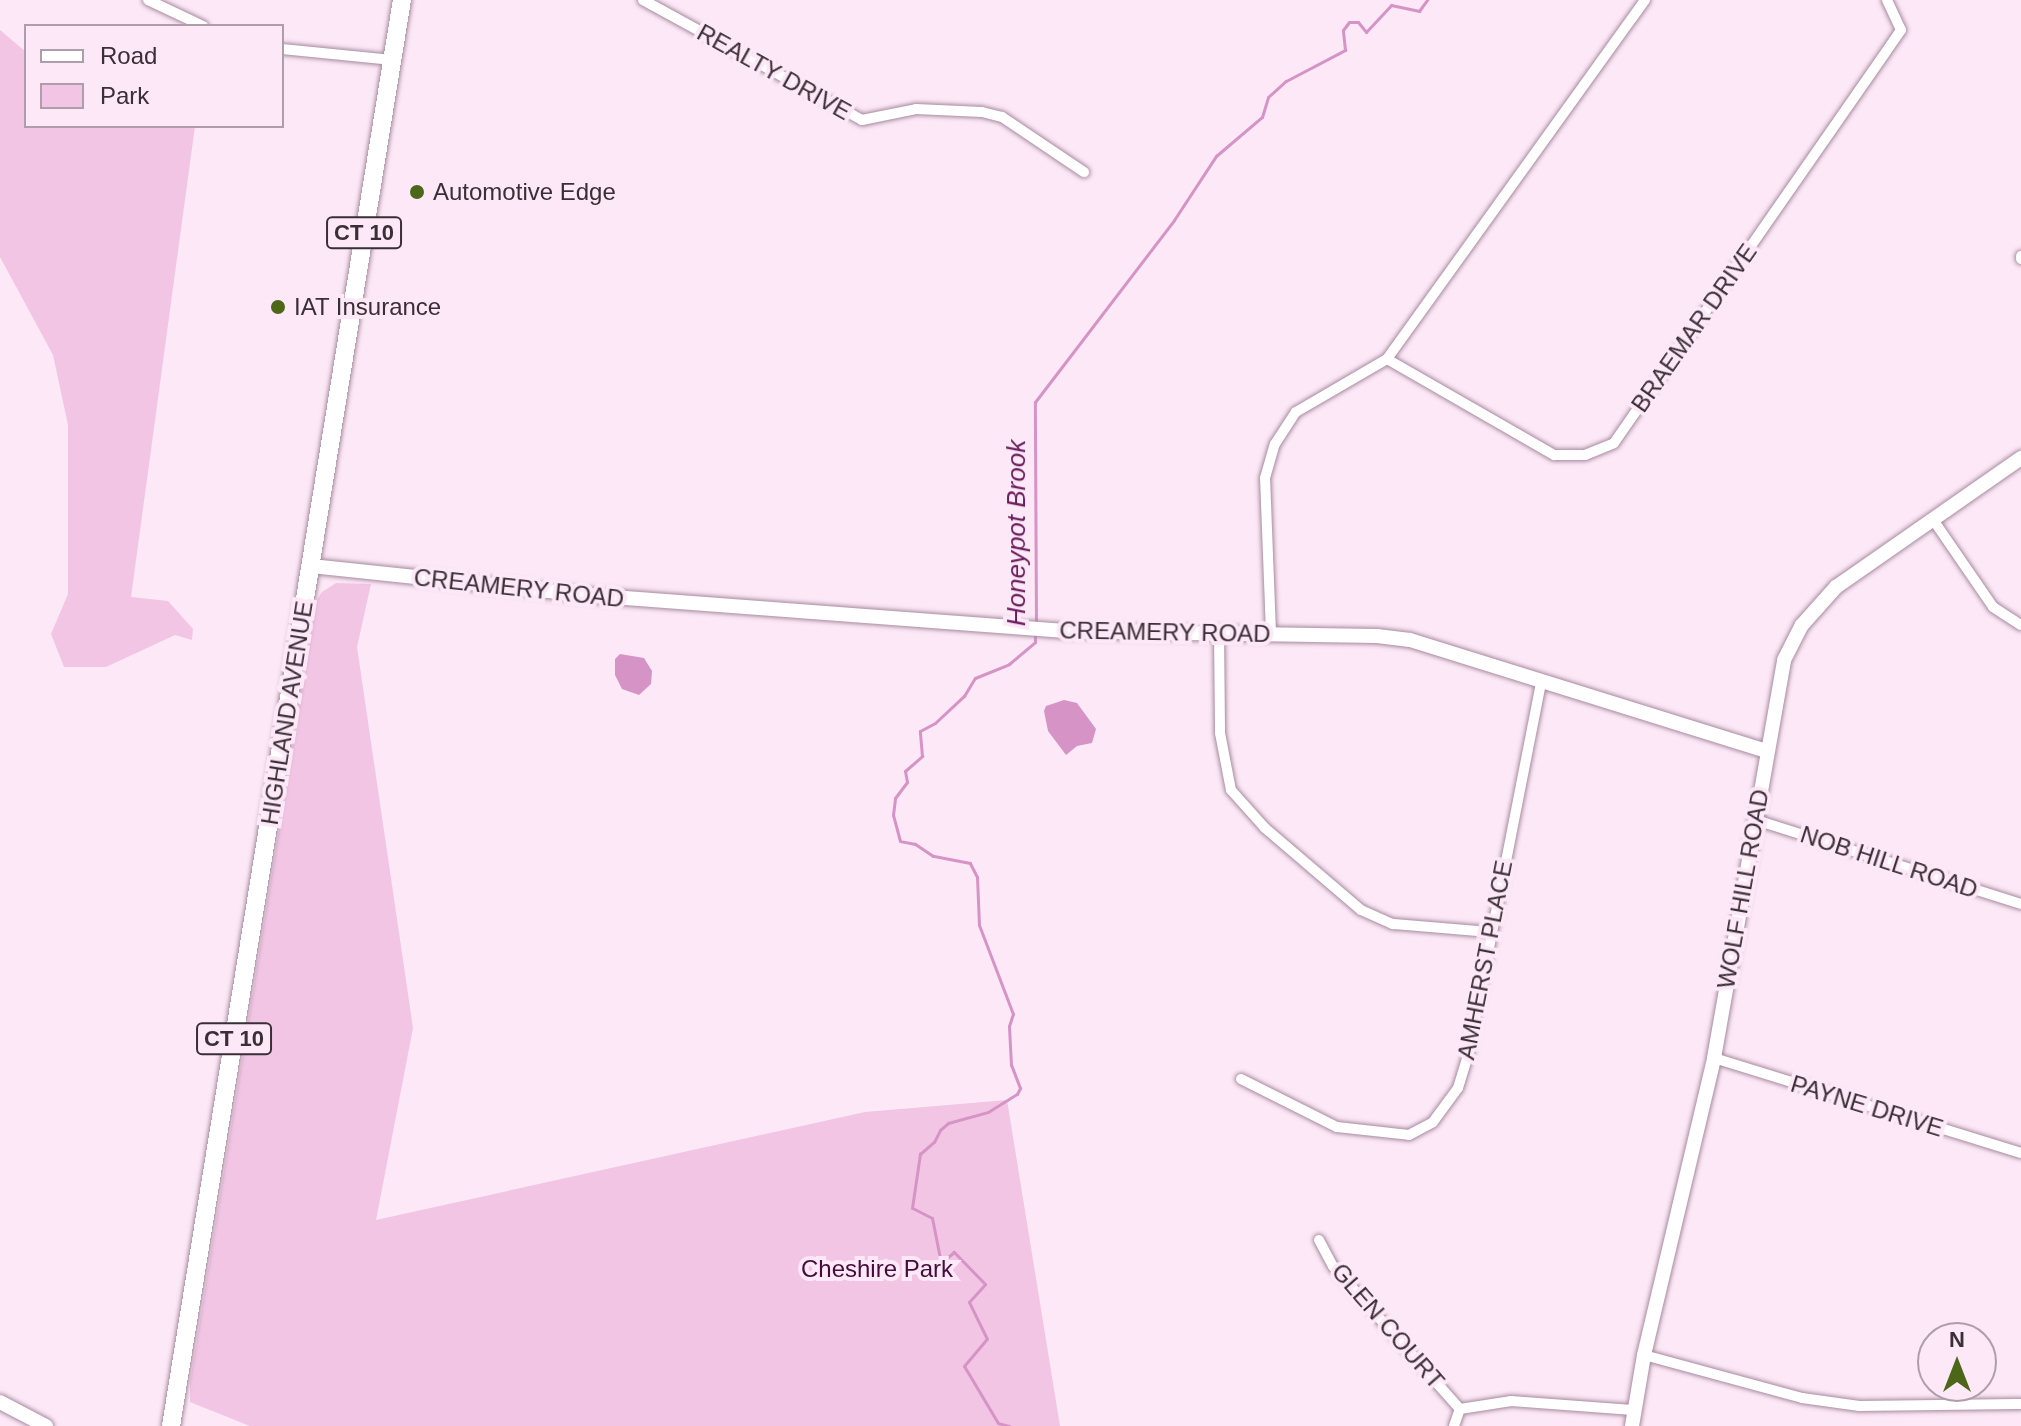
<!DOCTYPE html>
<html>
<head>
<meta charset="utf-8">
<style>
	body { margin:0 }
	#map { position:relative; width:2021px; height:1426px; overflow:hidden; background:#fce8f6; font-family:Helvetica,sans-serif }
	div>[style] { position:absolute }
	.green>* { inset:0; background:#f2c5e5 }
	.water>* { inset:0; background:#d694c6 }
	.stream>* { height:3px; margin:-1.5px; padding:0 1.5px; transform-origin:1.5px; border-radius:1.5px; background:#d694c6 }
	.roads { filter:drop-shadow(0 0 2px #a88aa0) drop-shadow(0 0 2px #a88aa0) }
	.street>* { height:10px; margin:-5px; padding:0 5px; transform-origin:5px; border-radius:5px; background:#fff }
	.secondary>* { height:14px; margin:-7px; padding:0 7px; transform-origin:7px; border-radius:7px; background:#fff }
	.highway>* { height:18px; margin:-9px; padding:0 9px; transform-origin:9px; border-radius:9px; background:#fff }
	.dots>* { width:22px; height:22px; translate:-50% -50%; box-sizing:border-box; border:4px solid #fce8f6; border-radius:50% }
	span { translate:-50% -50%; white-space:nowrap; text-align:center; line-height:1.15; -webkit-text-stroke:8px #fce8f6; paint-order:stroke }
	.shield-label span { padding:2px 6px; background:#fce8f6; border:2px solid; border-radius:6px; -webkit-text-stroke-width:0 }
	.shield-label { font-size:22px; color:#3a2e37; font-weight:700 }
	.street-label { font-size:24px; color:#3a2e37 }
	.poi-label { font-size:24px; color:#3a2e37 }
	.left { translate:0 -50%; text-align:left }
	.park-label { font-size:24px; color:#460c3c }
	.water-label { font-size:26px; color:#6a1d5c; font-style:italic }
	.legend { position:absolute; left:24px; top:24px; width:260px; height:104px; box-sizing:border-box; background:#fce8f6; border:2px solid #ae9eaa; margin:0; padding:10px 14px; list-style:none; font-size:24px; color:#3a2e37 }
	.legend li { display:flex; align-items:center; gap:16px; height:40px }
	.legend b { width:40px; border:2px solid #ae9eaa }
	.north { position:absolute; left:1917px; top:1322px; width:80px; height:80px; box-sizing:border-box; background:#fce8f6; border:2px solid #ae9eaa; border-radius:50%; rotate:0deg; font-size:22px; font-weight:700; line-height:32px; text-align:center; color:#3a2e37 }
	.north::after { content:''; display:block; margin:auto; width:28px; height:36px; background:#4d6718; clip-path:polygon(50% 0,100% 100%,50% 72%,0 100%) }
</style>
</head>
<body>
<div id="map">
	<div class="green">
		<div style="clip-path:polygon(0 30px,26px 52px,26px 126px,195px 126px,131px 597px,168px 601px,193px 629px,192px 640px,175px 635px,106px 667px,64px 667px,51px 634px,68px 594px,68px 425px,53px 355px,0 257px)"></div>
		<div style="clip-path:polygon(336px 583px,371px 584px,357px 647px,413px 1028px,376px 1220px,865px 1112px,1007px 1100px,1060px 1426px,250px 1426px,190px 1402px,190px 1382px,316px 601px,322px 592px)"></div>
	</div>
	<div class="water">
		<div style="clip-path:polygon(620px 654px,644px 658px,652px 671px,651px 684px,639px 695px,622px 689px,615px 675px,615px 659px)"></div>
		<div style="clip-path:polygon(1064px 700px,1077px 703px,1096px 729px,1092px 743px,1077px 746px,1066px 755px,1048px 731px,1044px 711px,1046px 706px)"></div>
	</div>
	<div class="stream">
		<div style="left:1036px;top:624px;width:222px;rotate:-90.3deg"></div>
		<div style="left:1035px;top:402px;width:229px;rotate:-52.6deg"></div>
		<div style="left:1174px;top:220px;width:77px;rotate:-56.7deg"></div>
		<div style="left:1216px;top:156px;width:60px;rotate:-40.3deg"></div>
		<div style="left:1262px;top:117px;width:21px;rotate:-73deg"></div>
		<div style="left:1268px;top:97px;width:24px;rotate:-42deg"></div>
		<div style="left:1286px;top:81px;width:67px;rotate:-27.7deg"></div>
		<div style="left:1345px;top:50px;width:20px;rotate:-96deg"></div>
		<div style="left:1343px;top:30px;width:10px;rotate:-53deg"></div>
		<div style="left:1349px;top:22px;width:9px"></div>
		<div style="left:1358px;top:22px;width:13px;rotate:51deg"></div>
		<div style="left:1366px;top:32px;width:37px;rotate:-47deg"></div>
		<div style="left:1391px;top:5px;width:29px;rotate:12deg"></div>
		<div style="left:1419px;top:11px;width:14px;rotate:-54deg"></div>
		<div style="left:1009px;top:1426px;width:11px;rotate:-165deg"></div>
		<div style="left:998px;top:1423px;width:66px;rotate:-120.8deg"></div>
		<div style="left:964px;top:1366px;width:35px;rotate:-50deg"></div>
		<div style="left:987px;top:1339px;width:41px;rotate:-115.9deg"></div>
		<div style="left:969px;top:1302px;width:24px;rotate:-48deg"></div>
		<div style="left:985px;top:1284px;width:45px;rotate:-134.1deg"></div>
		<div style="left:954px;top:1252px;width:17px;rotate:140deg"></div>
		<div style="left:941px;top:1263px;width:46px;rotate:-101.3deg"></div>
		<div style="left:932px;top:1218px;width:22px;rotate:-153deg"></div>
		<div style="left:912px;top:1208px;width:55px;rotate:-81.6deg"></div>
		<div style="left:920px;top:1154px;width:18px;rotate:-41deg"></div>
		<div style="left:934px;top:1142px;width:13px;rotate:-63deg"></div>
		<div style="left:940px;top:1130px;width:11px;rotate:-41deg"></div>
		<div style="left:948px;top:1123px;width:41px;rotate:-15.4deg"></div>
		<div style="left:988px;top:1112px;width:34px;rotate:-32deg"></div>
		<div style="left:1017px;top:1094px;width:7px;rotate:-63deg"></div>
		<div style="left:1020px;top:1088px;width:25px;rotate:-111deg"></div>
		<div style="left:1011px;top:1065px;width:39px;rotate:-93deg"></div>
		<div style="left:1009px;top:1026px;width:13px;rotate:-72deg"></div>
		<div style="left:1013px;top:1014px;width:95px;rotate:-110.9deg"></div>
		<div style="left:979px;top:925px;width:48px;rotate:-92.4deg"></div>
		<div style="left:977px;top:877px;width:16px;rotate:-117deg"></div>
		<div style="left:970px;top:863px;width:38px;rotate:-169deg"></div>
		<div style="left:933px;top:856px;width:22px;rotate:-146deg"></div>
		<div style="left:915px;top:844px;width:15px;rotate:-169deg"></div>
		<div style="left:900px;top:841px;width:27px;rotate:-105deg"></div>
		<div style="left:893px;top:815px;width:17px;rotate:-83deg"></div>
		<div style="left:895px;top:798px;width:20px;rotate:-53deg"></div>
		<div style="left:907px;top:782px;width:11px;rotate:-100deg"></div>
		<div style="left:905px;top:771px;width:23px;rotate:-41deg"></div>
		<div style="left:922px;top:756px;width:25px;rotate:-95deg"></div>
		<div style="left:920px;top:731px;width:17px;rotate:-28deg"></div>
		<div style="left:935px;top:723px;width:40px;rotate:-43deg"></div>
		<div style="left:964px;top:696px;width:21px;rotate:-59deg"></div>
		<div style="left:975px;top:678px;width:37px;rotate:-22deg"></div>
		<div style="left:1009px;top:664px;width:34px;rotate:-40deg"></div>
		<div style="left:1035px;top:642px;width:6px;rotate:-90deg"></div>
	</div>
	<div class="roads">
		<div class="street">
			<div style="left:148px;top:0;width:61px;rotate:25.3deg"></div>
			<div style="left:643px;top:0;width:250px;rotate:28.7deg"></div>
			<div style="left:862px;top:120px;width:55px;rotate:-11.5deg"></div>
			<div style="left:916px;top:109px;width:66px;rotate:2.6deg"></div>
			<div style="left:982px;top:112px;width:21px;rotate:14deg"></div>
			<div style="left:1002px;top:117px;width:99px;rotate:33.9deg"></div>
			<div style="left:1645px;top:0;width:442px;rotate:125.7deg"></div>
			<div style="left:1387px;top:359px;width:193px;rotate:29.9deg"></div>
			<div style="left:1554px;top:455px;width:31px"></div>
			<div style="left:1585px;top:455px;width:31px;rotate:-22deg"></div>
			<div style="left:1614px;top:443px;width:503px;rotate:-55.2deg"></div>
			<div style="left:1901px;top:30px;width:33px;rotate:-115deg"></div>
			<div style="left:282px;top:49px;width:111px;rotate:5.7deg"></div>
			<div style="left:2021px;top:256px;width:3px;rotate:90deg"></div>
			<div style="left:1934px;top:521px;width:104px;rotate:55.5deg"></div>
			<div style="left:1993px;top:607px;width:33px;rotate:33deg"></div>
			<div style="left:1219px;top:633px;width:100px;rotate:89.4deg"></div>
			<div style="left:1220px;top:733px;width:58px;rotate:79.1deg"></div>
			<div style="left:1231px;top:790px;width:51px;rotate:48.2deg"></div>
			<div style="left:1265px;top:828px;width:126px;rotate:40.5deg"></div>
			<div style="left:1361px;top:910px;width:35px;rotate:24deg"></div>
			<div style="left:1393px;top:924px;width:98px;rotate:4.7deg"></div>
			<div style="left:1271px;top:633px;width:155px;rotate:-92.2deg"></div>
			<div style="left:1265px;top:478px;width:35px;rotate:-74deg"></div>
			<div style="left:1275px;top:444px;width:38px;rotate:-57deg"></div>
			<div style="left:1296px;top:412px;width:105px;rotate:-30.2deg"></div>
			<div style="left:1756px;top:820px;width:278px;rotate:17.6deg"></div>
			<div style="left:1714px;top:1058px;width:321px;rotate:17.2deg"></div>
			<div style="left:1241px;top:1079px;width:107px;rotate:26.6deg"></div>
			<div style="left:1337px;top:1127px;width:72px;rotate:6.3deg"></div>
			<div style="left:1409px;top:1135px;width:27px;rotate:-28deg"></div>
			<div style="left:1433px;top:1122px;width:42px;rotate:-53.7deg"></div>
			<div style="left:1458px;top:1088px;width:34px;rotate:-73deg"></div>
			<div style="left:1468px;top:1055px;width:380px;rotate:-78.9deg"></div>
			<div style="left:1319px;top:1240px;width:30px;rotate:62deg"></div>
			<div style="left:1333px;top:1266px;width:191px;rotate:48.4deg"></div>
			<div style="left:1644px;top:1355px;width:164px;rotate:15.2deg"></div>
			<div style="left:1802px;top:1398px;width:58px;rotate:8deg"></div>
			<div style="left:1859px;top:1406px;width:162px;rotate:-0.7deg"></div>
			<div style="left:1460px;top:1409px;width:52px;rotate:-8.9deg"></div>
			<div style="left:1511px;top:1401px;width:122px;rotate:4.2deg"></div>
			<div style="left:1454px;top:1426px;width:18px;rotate:-71deg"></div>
		</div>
		<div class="secondary">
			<div style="left:311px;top:566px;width:277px;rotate:6deg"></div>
			<div style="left:586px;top:595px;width:477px;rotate:4.3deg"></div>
			<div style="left:1062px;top:631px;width:315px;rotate:0.9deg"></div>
			<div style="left:1377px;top:636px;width:33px;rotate:7deg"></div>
			<div style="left:1410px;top:640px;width:373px;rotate:17.3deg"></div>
			<div style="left:0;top:1402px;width:52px;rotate:27.6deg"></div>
			<div style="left:1632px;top:1426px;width:72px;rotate:-80.4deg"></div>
			<div style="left:1644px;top:1355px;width:305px;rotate:-76.7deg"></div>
			<div style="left:1714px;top:1058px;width:404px;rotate:-80deg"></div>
			<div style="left:1784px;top:660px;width:39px;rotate:-63deg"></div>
			<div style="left:1802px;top:625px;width:51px;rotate:-48.2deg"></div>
			<div style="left:1836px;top:587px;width:226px;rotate:-34.9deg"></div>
		</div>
		<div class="highway">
			<div style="left:171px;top:1426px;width:1445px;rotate:-80.8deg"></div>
		</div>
	</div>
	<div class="dots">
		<div style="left:417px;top:192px;background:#4d6718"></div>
		<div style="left:278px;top:307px;background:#4d6718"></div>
	</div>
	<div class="shield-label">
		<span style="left:364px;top:233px">CT 10</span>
		<span style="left:234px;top:1039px">CT 10</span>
	</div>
	<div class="street-label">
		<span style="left:774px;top:72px;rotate:29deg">REALTY DRIVE</span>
		<span style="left:1694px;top:328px;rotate:-55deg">BRAEMAR DRIVE</span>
		<span style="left:519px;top:588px;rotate:6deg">CREAMERY ROAD</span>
		<span style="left:1165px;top:632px;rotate:1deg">CREAMERY ROAD</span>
		<span style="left:287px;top:713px;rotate:-81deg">HIGHLAND AVENUE</span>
		<span style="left:1889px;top:862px;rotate:18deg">NOB HILL ROAD</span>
		<span style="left:1743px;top:889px;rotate:-80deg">WOLF HILL ROAD</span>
		<span style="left:1485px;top:960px;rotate:-79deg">AMHERST PLACE</span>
		<span style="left:1867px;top:1106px;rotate:17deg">PAYNE DRIVE</span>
		<span style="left:1388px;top:1326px;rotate:49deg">GLEN COURT</span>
	</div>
	<div class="poi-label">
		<span class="left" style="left:433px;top:192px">Automotive Edge</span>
		<span class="left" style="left:294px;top:307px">IAT Insurance</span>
	</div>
	<div class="park-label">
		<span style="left:877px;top:1269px">Cheshire Park</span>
	</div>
	<div class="water-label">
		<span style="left:1017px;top:533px;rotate:-90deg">Honeypot Brook</span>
	</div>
	<ul class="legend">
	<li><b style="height:10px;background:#fff"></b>Road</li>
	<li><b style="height:22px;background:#f2c5e5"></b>Park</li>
	</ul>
	<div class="north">N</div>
</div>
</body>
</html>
